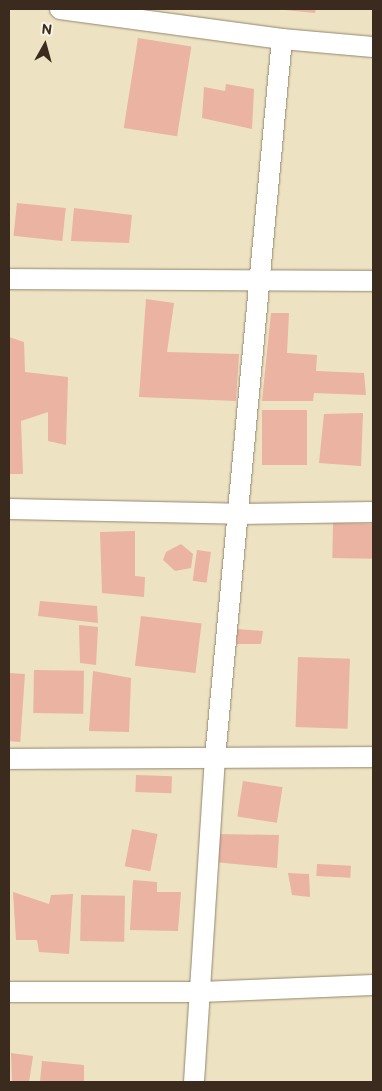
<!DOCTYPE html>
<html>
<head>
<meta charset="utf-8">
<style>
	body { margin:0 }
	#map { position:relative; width:382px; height:1091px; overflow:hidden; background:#ede2c2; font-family:"Balsamiq Sans",sans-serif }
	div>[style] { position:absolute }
	.building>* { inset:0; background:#eab3a2; transform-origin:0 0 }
	.roads { filter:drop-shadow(0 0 1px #948670) drop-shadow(0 0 1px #948670) }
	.minor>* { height:20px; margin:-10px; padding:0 10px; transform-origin:10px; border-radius:10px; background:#fff }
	span { translate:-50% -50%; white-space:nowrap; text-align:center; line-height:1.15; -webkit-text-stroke:4px #f7f3e8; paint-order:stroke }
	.frame { position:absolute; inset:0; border:10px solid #3b2a1e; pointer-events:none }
	.north { position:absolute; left:20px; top:20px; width:50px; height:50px; -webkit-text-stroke:4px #f7f3e8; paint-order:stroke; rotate:7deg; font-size:14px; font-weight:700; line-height:20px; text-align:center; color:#3b2a1e }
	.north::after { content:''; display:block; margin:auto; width:18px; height:22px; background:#3b2a1e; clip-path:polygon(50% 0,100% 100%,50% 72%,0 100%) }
</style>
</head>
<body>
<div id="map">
	<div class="building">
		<div style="clip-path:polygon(285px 9px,316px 9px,315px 13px,285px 10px)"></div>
		<div style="left:138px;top:38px;width:54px;height:91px;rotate:9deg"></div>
		<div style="clip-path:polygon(226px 84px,254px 89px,252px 129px,202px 118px,204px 87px,225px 91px)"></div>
		<div style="left:17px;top:203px;width:49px;height:33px;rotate:6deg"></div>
		<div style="clip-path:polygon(74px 208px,132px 215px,129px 243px,71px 241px)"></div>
		<div style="clip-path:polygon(146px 299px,174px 303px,167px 352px,239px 354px,236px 401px,139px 397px)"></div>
		<div style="clip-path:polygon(271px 313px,289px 313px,287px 353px,317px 355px,316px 371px,364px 373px,366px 395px,314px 393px,313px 401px,262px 401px)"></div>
		<div style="clip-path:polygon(9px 337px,24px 342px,25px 372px,68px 377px,66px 445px,48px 441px,48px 412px,21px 421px,23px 474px,9px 474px)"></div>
		<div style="left:262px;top:410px;width:45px;height:55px"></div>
		<div style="clip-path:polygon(363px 413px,361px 466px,319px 463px,324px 414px)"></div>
		<div style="left:333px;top:523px;width:40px;height:35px;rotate:1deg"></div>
		<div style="clip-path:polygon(135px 531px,135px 576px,145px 577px,144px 597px,102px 593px,100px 532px)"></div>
		<div style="clip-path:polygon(181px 544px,193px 554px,191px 568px,175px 571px,163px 560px,166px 552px)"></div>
		<div style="left:197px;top:550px;width:14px;height:31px;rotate:8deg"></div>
		<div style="clip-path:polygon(40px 601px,97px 606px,98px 623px,38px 616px)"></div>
		<div style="left:141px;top:616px;width:61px;height:50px;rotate:7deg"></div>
		<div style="clip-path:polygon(79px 625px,98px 627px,96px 665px,80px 663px)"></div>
		<div style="clip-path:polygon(237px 629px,263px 631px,261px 644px,237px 644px)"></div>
		<div style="left:298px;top:657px;width:52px;height:70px;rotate:2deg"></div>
		<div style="left:34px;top:670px;width:50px;height:43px;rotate:1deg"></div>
		<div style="clip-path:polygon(93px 671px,131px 678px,129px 732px,89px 731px)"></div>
		<div style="left:9px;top:673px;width:16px;height:68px;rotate:4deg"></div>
		<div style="left:136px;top:775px;width:36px;height:17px;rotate:2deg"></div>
		<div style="left:243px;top:781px;width:40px;height:36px;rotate:9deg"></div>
		<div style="left:132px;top:829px;width:26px;height:38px;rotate:11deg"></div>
		<div style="clip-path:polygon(215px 834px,279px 835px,277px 868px,214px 862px)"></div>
		<div style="left:317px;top:864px;width:34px;height:12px;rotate:3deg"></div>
		<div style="clip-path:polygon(288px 873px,309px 874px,310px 897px,292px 895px)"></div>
		<div style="clip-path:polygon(133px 880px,157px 882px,157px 892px,181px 892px,178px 931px,130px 930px)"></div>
		<div style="clip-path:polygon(13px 892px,49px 904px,51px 895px,73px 894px,69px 954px,39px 952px,37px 940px,16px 940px)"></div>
		<div style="left:81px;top:895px;width:44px;height:46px;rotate:1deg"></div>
		<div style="clip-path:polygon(11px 1053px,33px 1056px,29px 1082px,12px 1082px)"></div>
		<div style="clip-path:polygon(42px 1061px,84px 1065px,84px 1082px,40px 1082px)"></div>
	</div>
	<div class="roads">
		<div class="minor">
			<div style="left:60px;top:9px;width:224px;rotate:7.7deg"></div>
			<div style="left:282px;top:39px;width:91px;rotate:5deg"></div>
			<div style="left:9px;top:279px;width:364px;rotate:0.3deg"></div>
			<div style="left:9px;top:509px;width:231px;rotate:1.2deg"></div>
			<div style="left:240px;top:514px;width:133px;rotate:-0.9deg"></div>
			<div style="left:9px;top:759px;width:364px;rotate:-0.3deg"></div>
			<div style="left:9px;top:992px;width:191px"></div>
			<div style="left:200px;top:992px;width:173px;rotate:-2.3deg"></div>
			<div style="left:194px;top:1082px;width:325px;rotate:-86.3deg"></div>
			<div style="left:215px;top:758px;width:722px;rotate:-84.68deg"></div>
		</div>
	</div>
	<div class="frame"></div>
	<div class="north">N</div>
</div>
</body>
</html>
